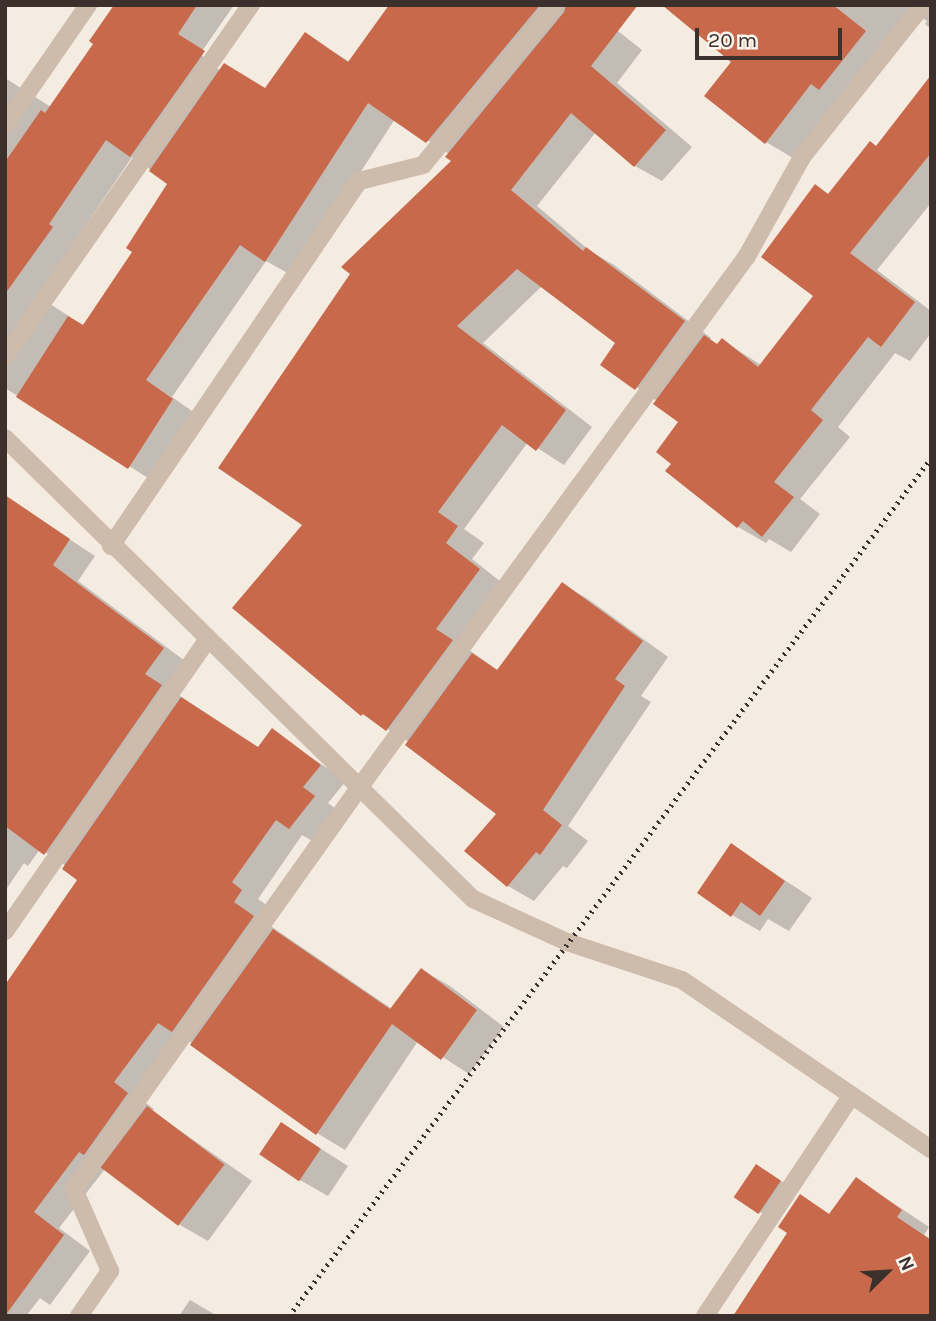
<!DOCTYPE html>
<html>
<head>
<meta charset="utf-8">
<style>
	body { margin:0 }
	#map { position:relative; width:936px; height:1321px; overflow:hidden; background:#f4ebe1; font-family:Karla,sans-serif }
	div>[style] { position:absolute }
	.shadow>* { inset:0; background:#0003 }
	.building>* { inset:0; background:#c8694b; transform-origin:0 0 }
	.lane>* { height:18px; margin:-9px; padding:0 9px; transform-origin:9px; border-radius:9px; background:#cdbbac }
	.street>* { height:18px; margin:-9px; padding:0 9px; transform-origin:9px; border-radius:9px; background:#cdbbac }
	.rail>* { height:5px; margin-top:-2.5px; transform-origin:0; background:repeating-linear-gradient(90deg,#3b302b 0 2px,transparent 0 7px) }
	span { translate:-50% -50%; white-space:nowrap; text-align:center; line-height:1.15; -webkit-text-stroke:7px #fbf5ee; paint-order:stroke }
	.frame { position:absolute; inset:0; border:7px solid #3b302b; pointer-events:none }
	.north { position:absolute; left:852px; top:1237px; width:70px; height:70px; -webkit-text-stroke:5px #fbf5ee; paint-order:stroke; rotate:66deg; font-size:19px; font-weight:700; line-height:28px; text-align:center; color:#3b302b }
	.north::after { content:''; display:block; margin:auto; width:24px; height:32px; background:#3b302b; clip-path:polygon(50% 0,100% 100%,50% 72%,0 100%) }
	.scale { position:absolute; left:695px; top:28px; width:147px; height:32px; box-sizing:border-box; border:4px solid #3b302b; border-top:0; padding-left:9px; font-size:21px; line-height:24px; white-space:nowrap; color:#3b302b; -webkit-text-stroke:5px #fbf5ee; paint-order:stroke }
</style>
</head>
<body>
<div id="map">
	<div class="shadow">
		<div style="clip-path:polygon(evenodd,116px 5px,234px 5px,200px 54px,227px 76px,266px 90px,305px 34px,350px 62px,391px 5px,585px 5px,642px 50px,617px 83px,692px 147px,662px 181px,635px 166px,596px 132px,537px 206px,590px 251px,614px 265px,711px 338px,710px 340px,718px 345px,722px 340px,761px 365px,815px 295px,830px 195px,878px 147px,931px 78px,931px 203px,877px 270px,931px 311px,931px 333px,910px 361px,895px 353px,838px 427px,850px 437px,800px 499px,820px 514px,791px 552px,769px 539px,766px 543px,738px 527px,667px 471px,674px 463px,680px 421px,657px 401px,603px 364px,617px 343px,542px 286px,483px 343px,592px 427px,564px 465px,528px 442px,464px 529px,484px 543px,472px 559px,506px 586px,462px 645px,499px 671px,562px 584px,588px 599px,668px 657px,641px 696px,651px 702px,568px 826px,588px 841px,567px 868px,563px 866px,534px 901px,508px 886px,499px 814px,409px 742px,362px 714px,304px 524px,453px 161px,449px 154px,395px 119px,293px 276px,266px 261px,172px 397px,199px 416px,156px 483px,5px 388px,5px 78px,51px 107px,96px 44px,116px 5px,132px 157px,170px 183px,134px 251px,84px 326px,41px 298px,79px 244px,75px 241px,132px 157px)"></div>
		<div style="clip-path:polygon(665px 5px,931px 5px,931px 29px,925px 24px,927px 21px,918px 15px,793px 158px,766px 142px,734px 62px)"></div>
		<div style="clip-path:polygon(5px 497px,95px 556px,78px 581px,189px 664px,171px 690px,259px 748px,272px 731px,346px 781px,328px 803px,340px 812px,316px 843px,302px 835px,258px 899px,268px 906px,259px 918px,392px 1009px,422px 970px,450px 986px,504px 1027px,469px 1074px,418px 1041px,345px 1150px,317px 1133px,185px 1038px,139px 1098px,154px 1109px,152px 1111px,252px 1181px,208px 1241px,180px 1225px,105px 1169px,59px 1228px,90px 1251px,50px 1305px,40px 1298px,26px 1316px,5px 1316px,5px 988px,79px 880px,66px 866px,40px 849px,28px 866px,24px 863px,5px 891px)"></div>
		<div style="clip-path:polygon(732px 846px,812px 898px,789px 931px,768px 919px,760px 931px,732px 915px)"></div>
		<div style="clip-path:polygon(282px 1124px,348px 1166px,328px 1196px,300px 1180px)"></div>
		<div style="clip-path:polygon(771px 1174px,794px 1190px,774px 1221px,737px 1197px)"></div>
		<div style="clip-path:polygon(857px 1179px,929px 1227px,924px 1235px,931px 1239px,931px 1316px,790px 1232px,800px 1196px,831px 1215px)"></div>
		<div style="clip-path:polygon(190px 1300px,214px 1314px,217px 1316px,179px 1316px)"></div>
	</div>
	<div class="building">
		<div style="clip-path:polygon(114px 5px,197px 5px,178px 34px,205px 51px,130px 157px,106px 140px,49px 224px,53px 227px,5px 294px,5px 162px,41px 110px,45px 113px,93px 44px,89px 41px)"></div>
		<div style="clip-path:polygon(389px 5px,540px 5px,426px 143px,368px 103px,265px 262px,240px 245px,146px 380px,173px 399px,128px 469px,16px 397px,68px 316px,83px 325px,132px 252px,126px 248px,167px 184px,149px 171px,224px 63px,265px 88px,305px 32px,348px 62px)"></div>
		<div style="clip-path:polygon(566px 5px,638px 5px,591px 66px,666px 130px,634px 167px,571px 113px,511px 190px,583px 251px,586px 247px,685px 321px,635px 390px,600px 365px,615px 343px,517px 269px,457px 326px,566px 410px,536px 451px,502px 425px,438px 512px,458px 526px,446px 543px,480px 569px,436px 629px,453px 640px,386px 731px,363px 714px,361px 716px,232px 608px,302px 525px,218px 468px,350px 274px,341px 267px,451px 161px,445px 157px,564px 12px)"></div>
		<div style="clip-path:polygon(662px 5px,833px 5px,866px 31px,819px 90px,811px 84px,765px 144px,704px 96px,731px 62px)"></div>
		<div style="clip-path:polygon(931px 75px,931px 153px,850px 253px,915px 302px,881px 347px,868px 337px,811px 410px,823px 420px,774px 482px,794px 497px,762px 537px,743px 521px,737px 528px,665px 471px,671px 464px,656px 452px,678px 422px,653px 404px,704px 335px,717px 344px,722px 338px,758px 367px,813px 296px,761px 257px,815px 184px,828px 194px,870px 141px,876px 146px)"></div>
		<div style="clip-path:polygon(5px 495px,70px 539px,53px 565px,164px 648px,145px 674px,162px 685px,44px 855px,5px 826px)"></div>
		<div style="clip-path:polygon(562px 582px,643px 641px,615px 679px,625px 686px,543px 810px,562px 825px,540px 855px,536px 852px,507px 887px,464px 851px,496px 814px,405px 745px,472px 653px,497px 670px)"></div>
		<div style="clip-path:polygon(181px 697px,258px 747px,272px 728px,321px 765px,303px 787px,315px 796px,289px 829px,276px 820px,232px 882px,242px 890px,234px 902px,254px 916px,172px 1032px,158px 1023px,114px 1082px,128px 1093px,84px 1155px,79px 1152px,34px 1212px,64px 1235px,5px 1316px,5px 985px,77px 880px,62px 869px)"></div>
		<div style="clip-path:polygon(731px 843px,785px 881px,760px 916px,741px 902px,731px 917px,697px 893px)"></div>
		<div style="clip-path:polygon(273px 929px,390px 1009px,421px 968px,477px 1010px,441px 1060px,392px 1024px,316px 1135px,190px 1045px)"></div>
		<div style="left:147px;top:1106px;width:97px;height:77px;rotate:37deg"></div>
		<div style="left:281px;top:1122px;width:48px;height:39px;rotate:34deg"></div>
		<div style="left:756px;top:1164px;width:30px;height:40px;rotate:34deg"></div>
		<div style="clip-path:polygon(856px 1177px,902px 1210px,897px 1217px,931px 1240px,931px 1316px,733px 1316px,787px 1233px,778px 1227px,800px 1194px,829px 1214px)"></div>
	</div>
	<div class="lane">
		<div style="left:705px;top:1316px;width:265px;rotate:-56.4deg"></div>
	</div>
	<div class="street">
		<div style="left:5px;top:125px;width:146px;rotate:-55.3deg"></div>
		<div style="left:5px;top:356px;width:429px;rotate:-55deg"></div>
		<div style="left:5px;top:438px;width:657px;rotate:44.57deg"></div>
		<div style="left:473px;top:899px;width:103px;rotate:24.6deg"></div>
		<div style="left:567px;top:942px;width:121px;rotate:18.3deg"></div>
		<div style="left:682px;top:980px;width:301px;rotate:34.2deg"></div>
		<div style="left:111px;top:546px;width:441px;rotate:-55.8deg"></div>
		<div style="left:359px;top:181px;width:66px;rotate:-14deg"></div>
		<div style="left:423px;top:165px;width:207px;rotate:-50.5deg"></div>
		<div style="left:5px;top:931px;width:354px;rotate:-55.2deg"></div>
		<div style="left:79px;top:1316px;width:55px;rotate:-55.4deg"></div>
		<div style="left:110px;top:1271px;width:90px;rotate:-113.7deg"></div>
		<div style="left:74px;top:1189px;width:492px;rotate:-54.6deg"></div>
		<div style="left:359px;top:788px;width:658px;rotate:-53.9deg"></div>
		<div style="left:747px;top:256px;width:113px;rotate:-60.9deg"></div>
		<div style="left:802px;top:157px;width:194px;rotate:-51.5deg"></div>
	</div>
	<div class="rail">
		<div style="left:289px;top:1316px;width:1072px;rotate:-53.19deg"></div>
	</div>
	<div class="frame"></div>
	<div class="north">N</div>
	<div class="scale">20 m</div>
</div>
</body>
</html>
